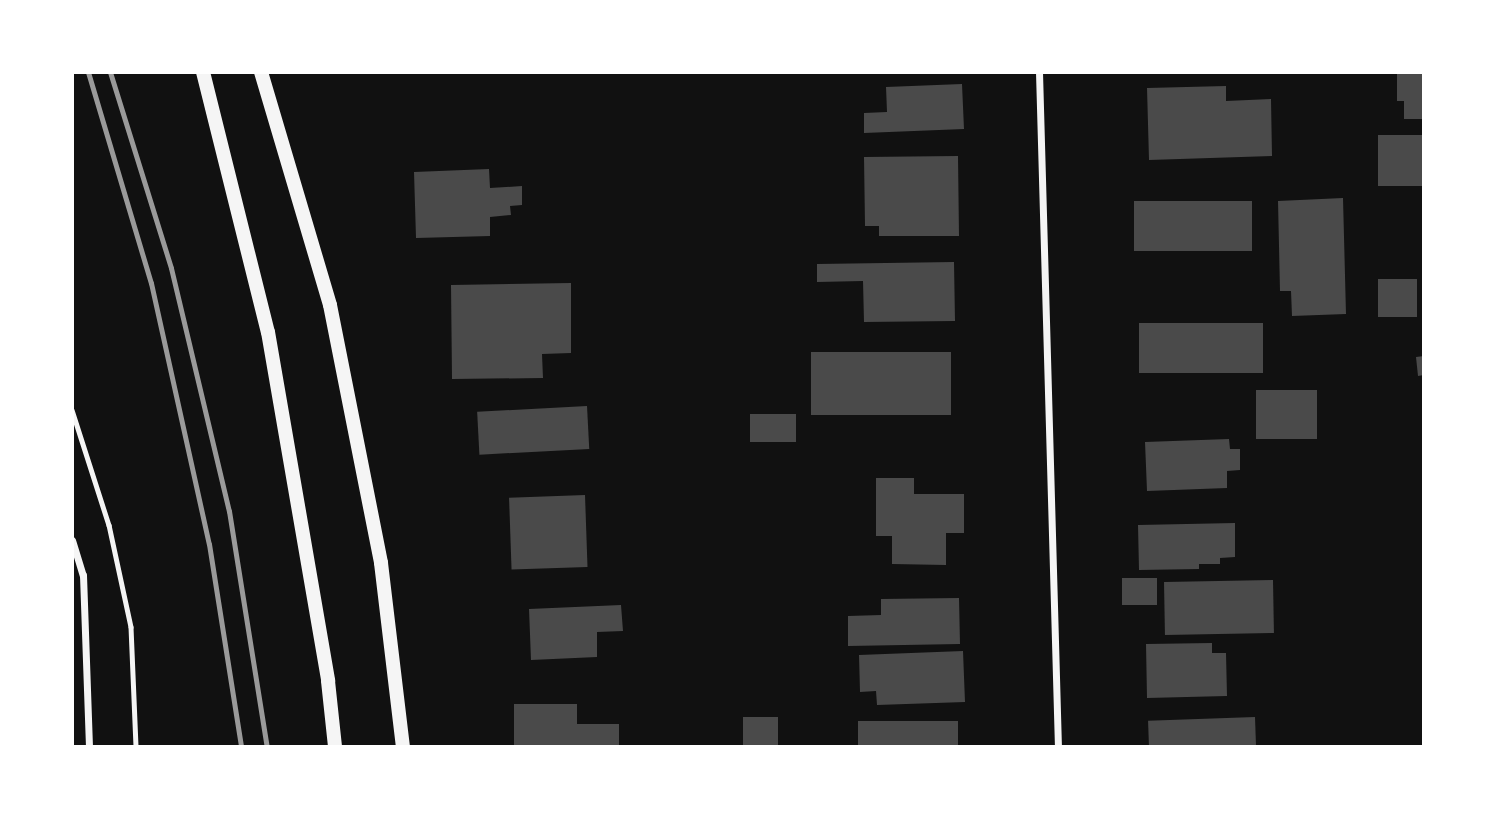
<!DOCTYPE html>
<html>
<head>
<meta charset="utf-8">
<style>
	body { margin:0 }
	#map { position:relative; width:1496px; height:819px; overflow:hidden; background:#111; font-family:"Archivo Narrow",sans-serif }
	div>[style] { position:absolute }
	.building>* { inset:0; background:#4a4a4a; transform-origin:0 0 }
	.path>* { height:4.5px; margin:-2.25px; padding:0 2.25px; transform-origin:2.25px; border-radius:2.25px; background:#f5f5f5 }
	.minor>* { height:7px; margin:-3.5px; padding:0 3.5px; transform-origin:3.5px; border-radius:3.5px; background:#f5f5f5 }
	.secondary>* { height:14px; margin:-7px; padding:0 7px; transform-origin:7px; border-radius:7px; background:#f5f5f5 }
	.rail>* { height:5px; margin:-2.5px; padding:0 2.5px; transform-origin:2.5px; border-radius:2.5px; background:#9a9a9a }
	span { translate:-50% -50%; white-space:nowrap; text-align:center; line-height:1.15; -webkit-text-stroke:6px #fff; paint-order:stroke }
	.frame { position:absolute; inset:0; border:74px solid #fff; pointer-events:none }
</style>
</head>
<body>
<div id="map">
	<div class="building">
		<div style="clip-path:polygon(1397px 72px,1424px 72px,1424px 119px,1404px 119px,1404px 101px,1397px 101px)"></div>
		<div style="clip-path:polygon(962px 84px,964px 129px,864px 133px,864px 113px,887px 112px,886px 87px)"></div>
		<div style="clip-path:polygon(1226px 86px,1226px 101px,1271px 99px,1272px 156px,1149px 160px,1147px 88px)"></div>
		<div style="left:1378px;top:135px;width:46px;height:51px"></div>
		<div style="clip-path:polygon(958px 156px,959px 236px,879px 236px,879px 226px,865px 226px,864px 157px)"></div>
		<div style="clip-path:polygon(489px 169px,490px 188px,522px 186px,522px 205px,510px 206px,511px 215px,490px 217px,490px 236px,416px 238px,414px 172px)"></div>
		<div style="clip-path:polygon(1343px 198px,1346px 314px,1292px 316px,1291px 291px,1280px 291px,1278px 201px)"></div>
		<div style="left:1134px;top:201px;width:118px;height:50px"></div>
		<div style="clip-path:polygon(954px 262px,955px 321px,864px 322px,863px 281px,817px 282px,817px 264px)"></div>
		<div style="left:1378px;top:279px;width:39px;height:38px"></div>
		<div style="clip-path:polygon(571px 283px,571px 353px,542px 354px,543px 378px,452px 379px,451px 285px)"></div>
		<div style="left:1139px;top:323px;width:124px;height:50px"></div>
		<div style="left:951px;top:352px;width:63px;height:140px;rotate:90deg"></div>
		<div style="clip-path:polygon(1424px 356px,1424px 375px,1418px 376px,1416px 357px)"></div>
		<div style="left:1256px;top:390px;width:61px;height:49px"></div>
		<div style="left:587px;top:406px;width:43px;height:110px;rotate:87deg"></div>
		<div style="left:750px;top:414px;width:46px;height:28px"></div>
		<div style="clip-path:polygon(1229px 439px,1230px 449px,1240px 449px,1240px 470px,1227px 471px,1227px 488px,1147px 491px,1145px 442px)"></div>
		<div style="clip-path:polygon(876px 478px,914px 478px,914px 494px,964px 494px,964px 533px,946px 533px,946px 565px,892px 564px,892px 536px,876px 536px)"></div>
		<div style="left:585px;top:495px;width:72px;height:76px;rotate:88deg"></div>
		<div style="clip-path:polygon(1235px 523px,1235px 557px,1220px 558px,1220px 564px,1199px 564px,1199px 569px,1139px 570px,1138px 525px)"></div>
		<div style="left:1122px;top:578px;width:35px;height:27px"></div>
		<div style="left:1273px;top:580px;width:53px;height:109px;rotate:89deg"></div>
		<div style="clip-path:polygon(959px 598px,960px 644px,848px 646px,848px 616px,881px 615px,881px 599px)"></div>
		<div style="clip-path:polygon(621px 605px,623px 631px,597px 632px,597px 657px,531px 660px,529px 609px)"></div>
		<div style="clip-path:polygon(1212px 643px,1212px 653px,1226px 653px,1227px 696px,1147px 698px,1146px 644px)"></div>
		<div style="clip-path:polygon(963px 651px,965px 702px,877px 705px,876px 691px,860px 692px,859px 655px)"></div>
		<div style="clip-path:polygon(514px 704px,577px 704px,577px 724px,619px 724px,619px 747px,514px 747px)"></div>
		<div style="left:743px;top:717px;width:35px;height:30px"></div>
		<div style="left:1255px;top:717px;width:30px;height:107px;rotate:88deg"></div>
		<div style="left:958px;top:721px;width:26px;height:100px;rotate:90deg"></div>
	</div>
	<div class="path">
		<div style="left:72px;top:410px;width:121px;rotate:72.2deg"></div>
		<div style="left:109px;top:525px;width:104px;rotate:77.8deg"></div>
		<div style="left:131px;top:627px;width:120px;rotate:87.6deg"></div>
	</div>
	<div class="minor">
		<div style="left:1039px;top:72px;width:675px;rotate:88.39deg"></div>
		<div style="left:72px;top:540px;width:37px;rotate:73deg"></div>
		<div style="left:83px;top:575px;width:172px;rotate:88deg"></div>
	</div>
	<div class="secondary">
		<div style="left:203px;top:72px;width:268px;rotate:76deg"></div>
		<div style="left:268px;top:332px;width:354px;rotate:80.2deg"></div>
		<div style="left:328px;top:681px;width:66px;rotate:83.9deg"></div>
		<div style="left:261px;top:72px;width:243px;rotate:73.5deg"></div>
		<div style="left:330px;top:305px;width:263px;rotate:78.8deg"></div>
		<div style="left:381px;top:563px;width:185px;rotate:83.2deg"></div>
	</div>
	<div class="rail">
		<div style="left:88px;top:72px;width:220px;rotate:73.4deg"></div>
		<div style="left:151px;top:283px;width:267px;rotate:77.5deg"></div>
		<div style="left:209px;top:544px;width:206px;rotate:81deg"></div>
		<div style="left:110px;top:72px;width:205px;rotate:72.7deg"></div>
		<div style="left:171px;top:268px;width:250px;rotate:76.6deg"></div>
		<div style="left:229px;top:511px;width:239px;rotate:80.9deg"></div>
	</div>
	<div class="frame"></div>
</div>
</body>
</html>
